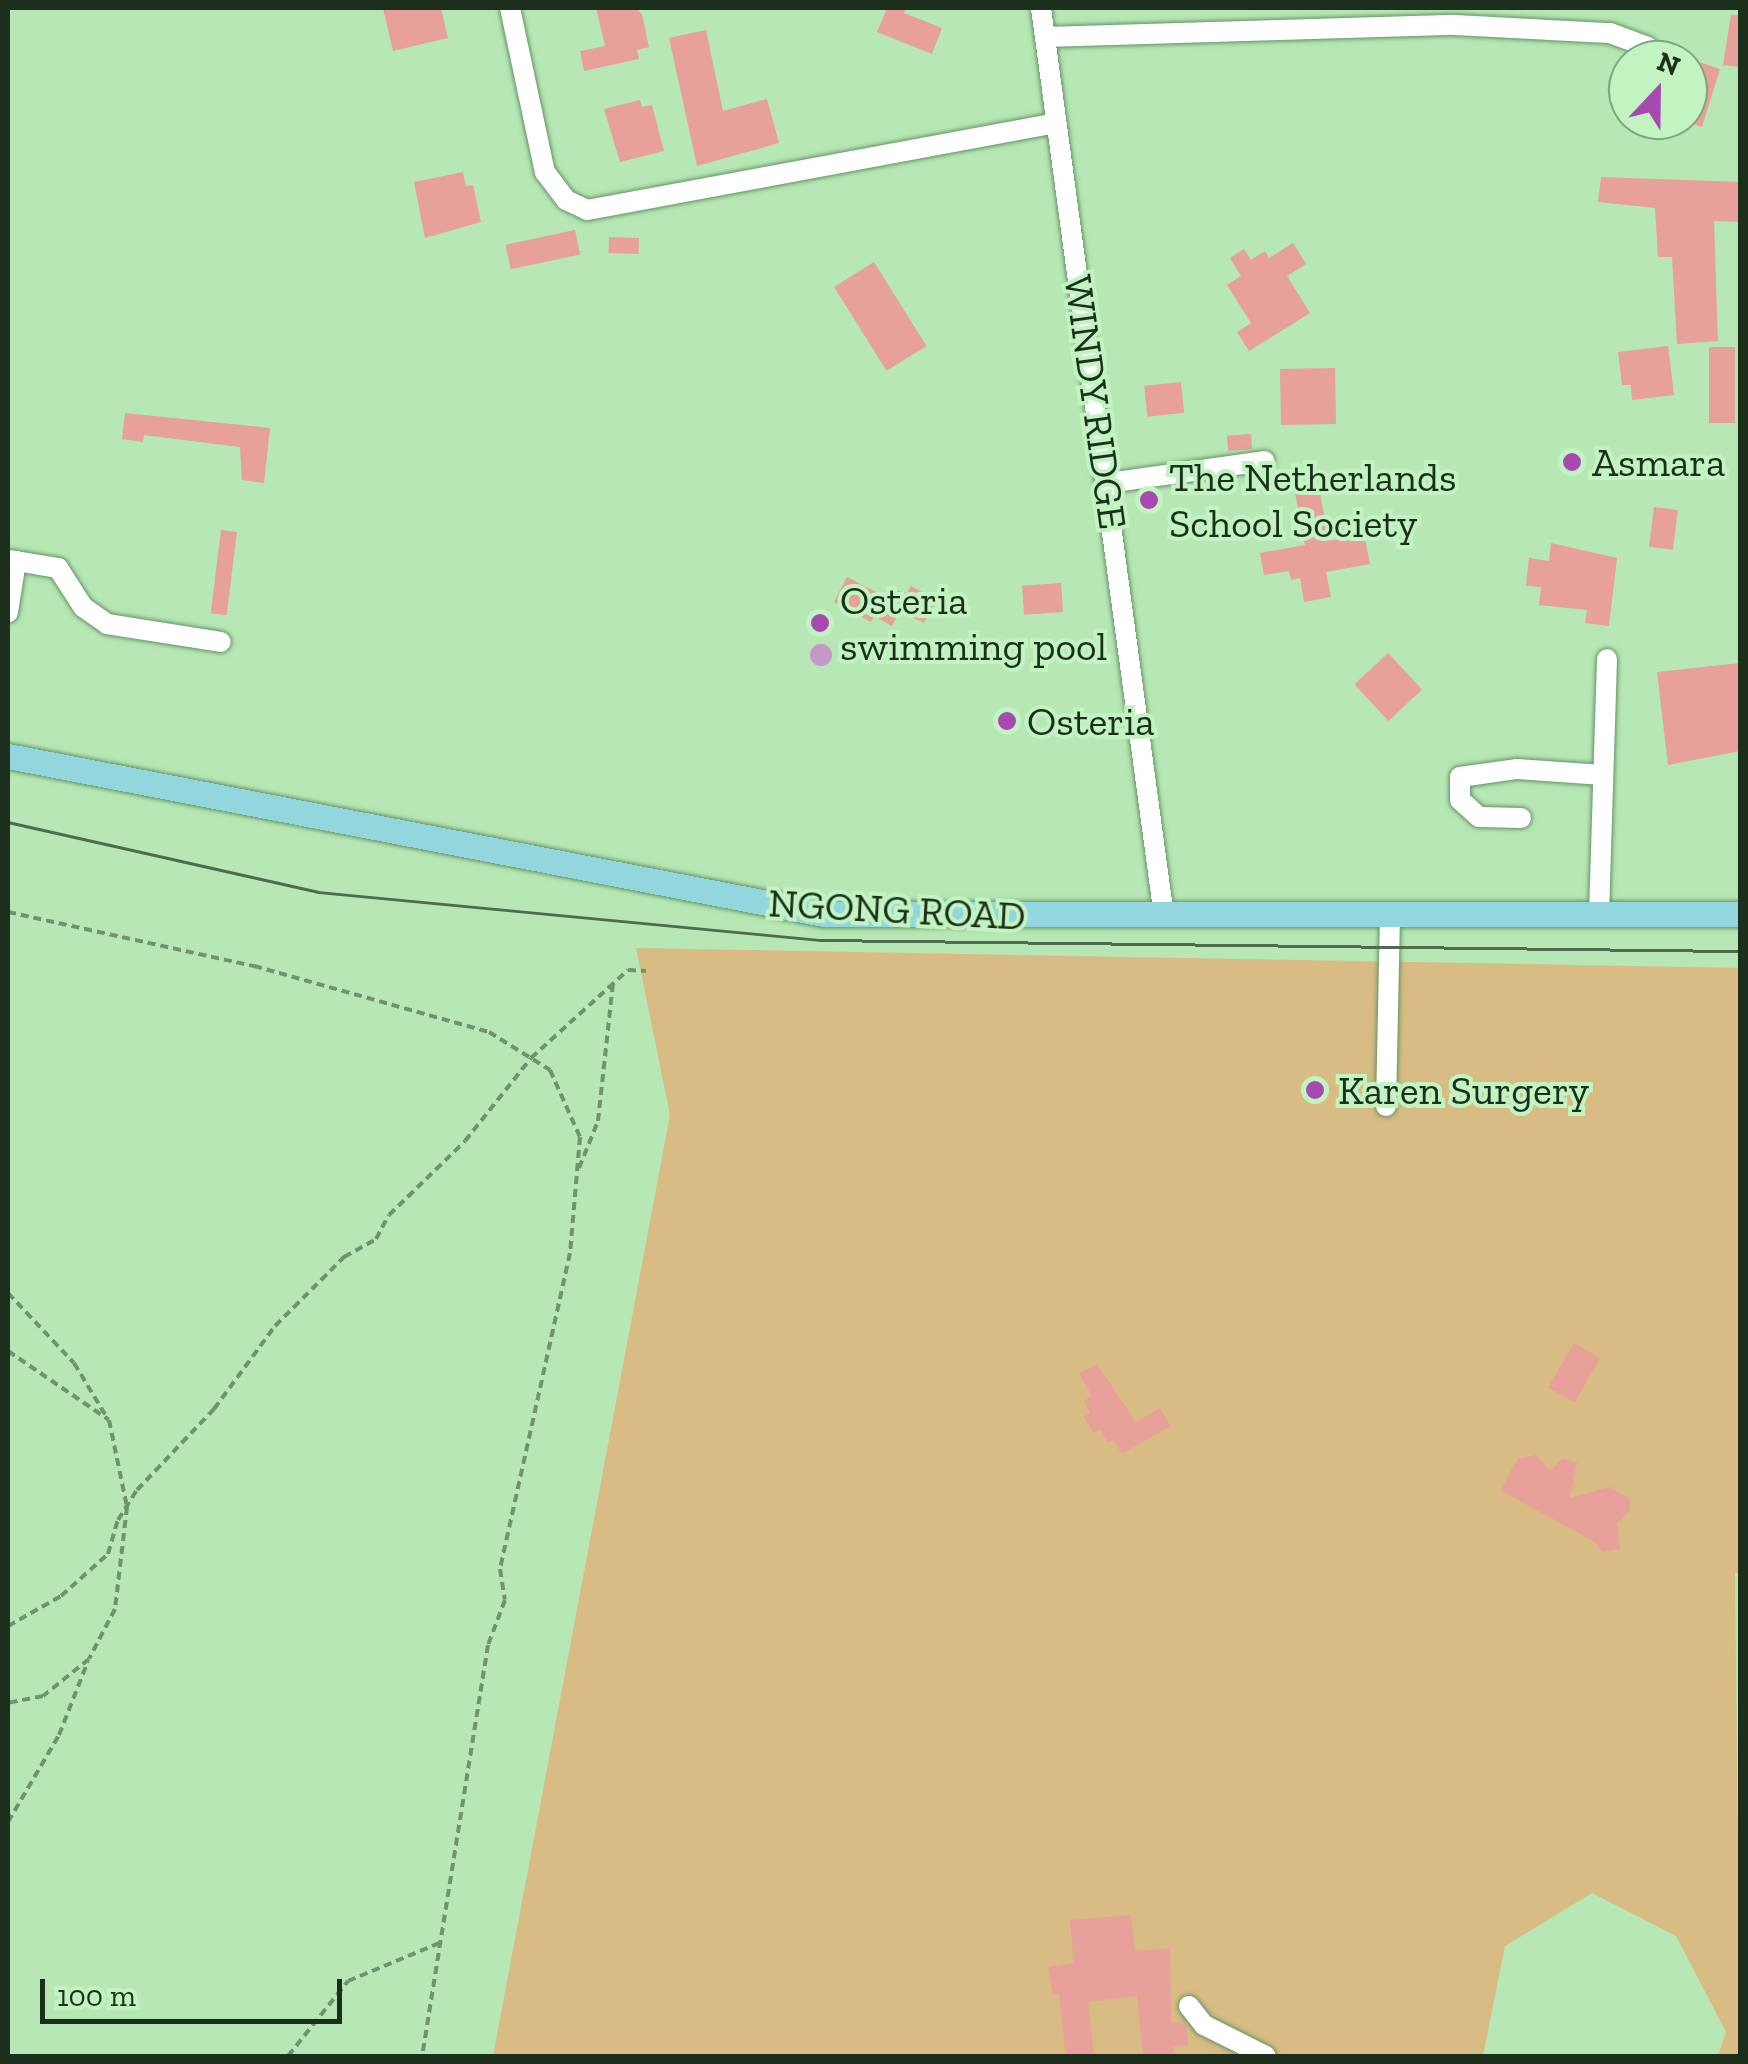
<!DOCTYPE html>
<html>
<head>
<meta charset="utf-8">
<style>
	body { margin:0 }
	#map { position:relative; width:1748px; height:2064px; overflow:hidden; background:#b6e7b4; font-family:"Zilla Slab",serif }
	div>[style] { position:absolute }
	.green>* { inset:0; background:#d8bc83 }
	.water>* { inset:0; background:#c698c9 }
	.round { border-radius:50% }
	.building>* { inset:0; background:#e7a09a; transform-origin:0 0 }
	.path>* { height:4px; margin-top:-2px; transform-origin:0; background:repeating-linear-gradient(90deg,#70936f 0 8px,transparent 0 13px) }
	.roads { filter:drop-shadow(0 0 2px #669466) drop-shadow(0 0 2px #669466) }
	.minor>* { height:20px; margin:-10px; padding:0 10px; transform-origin:10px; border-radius:10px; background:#fff }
	.major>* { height:25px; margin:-12.5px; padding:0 12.5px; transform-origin:12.5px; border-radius:12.5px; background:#93d6dd }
	.tram>* { height:2.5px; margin:-1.25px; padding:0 1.25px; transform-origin:1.25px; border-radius:1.25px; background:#4f6b4e }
	.dots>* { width:28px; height:28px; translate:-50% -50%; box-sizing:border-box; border:5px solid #c2f4c1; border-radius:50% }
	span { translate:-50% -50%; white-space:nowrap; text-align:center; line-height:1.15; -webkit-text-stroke:8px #c2f4c1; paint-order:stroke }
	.street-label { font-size:40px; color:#1c2f1c }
	.poi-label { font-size:40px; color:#1c2f1c }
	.left { translate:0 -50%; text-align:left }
	.frame { position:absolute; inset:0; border:10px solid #1c2f1c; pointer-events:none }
	.north { position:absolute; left:1608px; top:40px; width:100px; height:100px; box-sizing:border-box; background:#c2f4c1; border:2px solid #80a57f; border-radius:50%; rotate:22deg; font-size:28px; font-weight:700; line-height:40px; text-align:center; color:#1c2f1c }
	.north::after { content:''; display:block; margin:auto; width:35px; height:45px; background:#a848b1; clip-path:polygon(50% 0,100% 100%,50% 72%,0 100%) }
	.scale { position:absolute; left:40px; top:1979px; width:302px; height:45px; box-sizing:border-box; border:5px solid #1c2f1c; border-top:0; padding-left:12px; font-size:30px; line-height:35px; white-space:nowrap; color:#1c2f1c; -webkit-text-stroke:8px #c2f4c1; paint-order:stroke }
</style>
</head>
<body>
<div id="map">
	<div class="green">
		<div style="clip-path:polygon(636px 948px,1740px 968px,1740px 1573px,1735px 1573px,1740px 2056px,1718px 2056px,1726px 2032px,1676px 1936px,1592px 1893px,1505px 1946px,1483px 2056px,493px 2056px,670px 1115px)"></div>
	</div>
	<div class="water">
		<div class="round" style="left:810px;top:644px;width:22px;height:22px"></div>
	</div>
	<div class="building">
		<div style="clip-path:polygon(383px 8px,441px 8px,448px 38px,393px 51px)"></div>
		<div style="clip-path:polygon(596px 8px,635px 8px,642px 14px,649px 47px,637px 50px,639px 59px,584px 71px,580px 51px,605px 46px)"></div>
		<div style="clip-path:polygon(887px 8px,906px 8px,904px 13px,942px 28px,932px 54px,877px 32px)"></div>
		<div style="clip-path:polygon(1731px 15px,1740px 15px,1740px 67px,1723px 65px)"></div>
		<div style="clip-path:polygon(706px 30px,723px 111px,767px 99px,779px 143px,697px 166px,669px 38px)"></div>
		<div style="clip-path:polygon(1696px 61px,1720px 69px,1702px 127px,1688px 122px,1688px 76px)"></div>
		<div style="clip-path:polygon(640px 100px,642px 107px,652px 105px,664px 151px,620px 162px,604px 109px)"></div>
		<div style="clip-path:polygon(463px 172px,466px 186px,473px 185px,481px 222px,425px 238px,414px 182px)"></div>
		<div style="clip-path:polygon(1601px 177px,1740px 182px,1740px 222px,1714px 221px,1718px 341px,1677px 344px,1672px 257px,1658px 257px,1655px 208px,1598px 202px)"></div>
		<div style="left:575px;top:230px;width:25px;height:71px;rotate:78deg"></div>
		<div style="left:609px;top:237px;width:30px;height:16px;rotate:2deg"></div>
		<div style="clip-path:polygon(1293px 243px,1306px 264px,1287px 276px,1310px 313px,1249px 351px,1237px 332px,1251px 323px,1227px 285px,1241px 276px,1230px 258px,1244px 249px,1251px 260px,1265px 251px,1269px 258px)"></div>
		<div style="left:874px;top:262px;width:99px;height:47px;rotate:58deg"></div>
		<div style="clip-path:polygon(1668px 346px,1674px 395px,1632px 400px,1631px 385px,1622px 385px,1618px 352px)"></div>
		<div style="left:1709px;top:347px;width:26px;height:76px"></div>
		<div style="left:1335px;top:368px;width:56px;height:55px;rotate:89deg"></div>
		<div style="left:1181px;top:382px;width:31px;height:37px;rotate:84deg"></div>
		<div style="clip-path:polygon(125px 413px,270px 428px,264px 483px,242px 480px,240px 447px,144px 435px,143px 442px,122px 439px)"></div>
		<div style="left:1251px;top:434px;width:15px;height:24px;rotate:86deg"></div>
		<div style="clip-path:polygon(1319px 488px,1329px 541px,1364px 534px,1370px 564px,1326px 572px,1331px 597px,1304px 602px,1300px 578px,1291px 580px,1289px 571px,1264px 575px,1260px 553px,1305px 545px,1295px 493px)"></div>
		<div style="left:1654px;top:507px;width:24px;height:40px;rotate:7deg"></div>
		<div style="left:221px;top:530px;width:16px;height:84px;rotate:7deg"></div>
		<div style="clip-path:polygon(1551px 543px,1617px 558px,1609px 626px,1585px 623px,1587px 610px,1539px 605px,1541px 587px,1526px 586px,1529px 558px,1549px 561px)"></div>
		<div style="clip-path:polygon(847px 577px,884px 596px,889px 589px,907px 593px,911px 586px,937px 600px,924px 623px,900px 611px,892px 626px,874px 616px,871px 622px,834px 602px)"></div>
		<div style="left:1061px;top:583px;width:29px;height:39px;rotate:86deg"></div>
		<div style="left:1388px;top:653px;width:50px;height:46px;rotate:47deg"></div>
		<div style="clip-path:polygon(1740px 663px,1740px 751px,1668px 765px,1657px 672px)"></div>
		<div style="left:1574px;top:1343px;width:30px;height:51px;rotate:30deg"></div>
		<div style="clip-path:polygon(1097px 1364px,1136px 1422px,1160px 1408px,1170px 1426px,1122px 1454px,1114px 1440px,1108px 1443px,1100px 1430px,1094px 1433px,1084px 1417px,1090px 1413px,1084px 1401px,1092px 1396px,1079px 1374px)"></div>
		<div style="clip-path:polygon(1536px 1455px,1550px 1471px,1562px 1459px,1577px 1462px,1570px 1498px,1610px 1487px,1629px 1498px,1630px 1511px,1617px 1523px,1620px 1549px,1602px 1552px,1595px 1542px,1500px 1490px,1518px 1459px)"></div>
		<div style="clip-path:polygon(1131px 1915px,1135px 1951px,1170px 1948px,1171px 2021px,1186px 2025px,1188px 2045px,1173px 2047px,1174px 2056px,1143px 2056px,1137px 1996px,1088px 2002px,1094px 2056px,1066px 2056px,1059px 1994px,1053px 1995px,1048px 1967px,1074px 1963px,1070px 1920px)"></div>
	</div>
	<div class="path">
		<div style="left:8px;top:912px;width:252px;rotate:12.4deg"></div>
		<div style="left:254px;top:966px;width:244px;rotate:15.7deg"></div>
		<div style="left:489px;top:1032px;width:72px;rotate:31.9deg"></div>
		<div style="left:550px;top:1070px;width:73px;rotate:65.9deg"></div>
		<div style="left:580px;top:1137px;width:116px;rotate:94.9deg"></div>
		<div style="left:570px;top:1253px;width:324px;rotate:102.5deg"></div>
		<div style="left:500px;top:1569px;width:31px;rotate:81deg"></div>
		<div style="left:505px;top:1600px;width:48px;rotate:110.7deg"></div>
		<div style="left:488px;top:1645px;width:416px;rotate:99.1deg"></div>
		<div style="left:579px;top:1168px;width:51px;rotate:-68deg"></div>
		<div style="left:598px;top:1121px;width:139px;rotate:-83.8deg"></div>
		<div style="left:8px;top:1293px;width:96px;rotate:46.7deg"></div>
		<div style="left:74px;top:1363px;width:62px;rotate:58.9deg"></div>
		<div style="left:8px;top:1351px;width:122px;rotate:34.3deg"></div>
		<div style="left:109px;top:1420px;width:89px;rotate:78.3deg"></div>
		<div style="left:127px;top:1507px;width:103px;rotate:96.7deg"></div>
		<div style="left:115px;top:1609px;width:56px;rotate:117.5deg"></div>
		<div style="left:89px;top:1659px;width:59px;rotate:141.2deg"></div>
		<div style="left:43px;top:1696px;width:36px;rotate:169deg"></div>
		<div style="left:8px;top:1626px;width:61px;rotate:-29.5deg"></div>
		<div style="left:61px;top:1596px;width:63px;rotate:-41.8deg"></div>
		<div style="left:108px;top:1554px;width:35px;rotate:-74deg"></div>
		<div style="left:118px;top:1520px;width:36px;rotate:-58deg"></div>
		<div style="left:137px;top:1490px;width:112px;rotate:-46.5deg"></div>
		<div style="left:214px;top:1409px;width:103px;rotate:-53.7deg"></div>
		<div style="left:275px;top:1326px;width:98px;rotate:-45deg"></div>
		<div style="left:344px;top:1257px;width:37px;rotate:-29deg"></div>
		<div style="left:376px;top:1239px;width:27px;rotate:-62deg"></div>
		<div style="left:389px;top:1215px;width:106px;rotate:-44.2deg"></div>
		<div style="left:465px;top:1141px;width:106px;rotate:-51.5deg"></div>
		<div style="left:531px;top:1058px;width:131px;rotate:-42.2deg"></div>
		<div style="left:628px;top:970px;width:18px;rotate:3deg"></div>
		<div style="left:8px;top:1822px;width:101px;rotate:-59.6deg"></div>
		<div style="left:59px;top:1735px;width:79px;rotate:-68.6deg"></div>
		<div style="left:288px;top:2056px;width:96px;rotate:-51.3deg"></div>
		<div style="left:348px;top:1981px;width:102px;rotate:-22.5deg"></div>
	</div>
	<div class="roads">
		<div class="minor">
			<div style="left:510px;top:8px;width:168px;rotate:78deg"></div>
			<div style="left:545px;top:172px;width:35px;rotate:53deg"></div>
			<div style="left:566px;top:200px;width:23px;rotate:25deg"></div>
			<div style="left:587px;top:210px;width:477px;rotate:-10.5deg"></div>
			<div style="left:1041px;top:8px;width:916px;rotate:82.29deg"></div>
			<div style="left:1045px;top:37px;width:410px;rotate:-1.7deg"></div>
			<div style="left:1455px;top:25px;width:155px;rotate:3deg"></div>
			<div style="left:1610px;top:33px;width:40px;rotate:20.2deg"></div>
			<div style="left:1108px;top:483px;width:158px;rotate:-8deg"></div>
			<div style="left:8px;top:560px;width:8px;rotate:7deg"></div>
			<div style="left:16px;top:561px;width:52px;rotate:98.9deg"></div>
			<div style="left:16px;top:561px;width:43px;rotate:9.5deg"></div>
			<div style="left:58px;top:568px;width:46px;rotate:57.3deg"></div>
			<div style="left:83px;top:607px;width:29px;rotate:35deg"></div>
			<div style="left:107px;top:624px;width:115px;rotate:9deg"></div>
			<div style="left:1521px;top:818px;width:42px;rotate:-178.6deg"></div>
			<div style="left:1479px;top:817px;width:25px;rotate:-138deg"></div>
			<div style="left:1460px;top:800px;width:23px;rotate:-90deg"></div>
			<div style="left:1460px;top:777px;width:58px;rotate:-8deg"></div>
			<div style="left:1517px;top:769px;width:86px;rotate:4deg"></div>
			<div style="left:1599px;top:914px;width:255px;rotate:-88.2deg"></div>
			<div style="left:1386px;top:1106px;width:191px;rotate:-88.8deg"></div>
			<div style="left:1189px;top:2006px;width:24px;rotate:52deg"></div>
			<div style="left:1204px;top:2025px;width:69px;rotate:26.6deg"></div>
		</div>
		<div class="major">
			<div style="left:8px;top:756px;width:831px;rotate:10.96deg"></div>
			<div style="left:824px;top:914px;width:916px"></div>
		</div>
	</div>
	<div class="tram">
		<div style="left:8px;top:822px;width:318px;rotate:12.7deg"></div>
		<div style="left:318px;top:892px;width:504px;rotate:5.46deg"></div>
		<div style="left:820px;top:940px;width:920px;rotate:0.69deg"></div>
	</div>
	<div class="dots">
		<div style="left:1572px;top:462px;background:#a848b1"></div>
		<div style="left:1149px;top:500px;background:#a848b1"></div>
		<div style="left:820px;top:623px;background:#a848b1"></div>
		<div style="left:1007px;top:721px;background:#a848b1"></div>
		<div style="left:1315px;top:1090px;background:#a848b1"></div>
	</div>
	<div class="street-label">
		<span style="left:1096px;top:402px;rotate:82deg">WINDY RIDGE</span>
		<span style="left:897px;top:909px;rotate:3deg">NGONG ROAD</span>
	</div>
	<div class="poi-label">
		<span class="left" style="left:1592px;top:462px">Asmara</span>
		<span class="left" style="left:1169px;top:500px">The Netherlands<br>School Society</span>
		<span class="left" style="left:840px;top:623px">Osteria<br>swimming pool</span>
		<span class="left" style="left:1027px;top:721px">Osteria</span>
		<span class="left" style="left:1338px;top:1090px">Karen Surgery</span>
	</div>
	<div class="frame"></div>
	<div class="north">N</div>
	<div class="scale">100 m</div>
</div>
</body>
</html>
